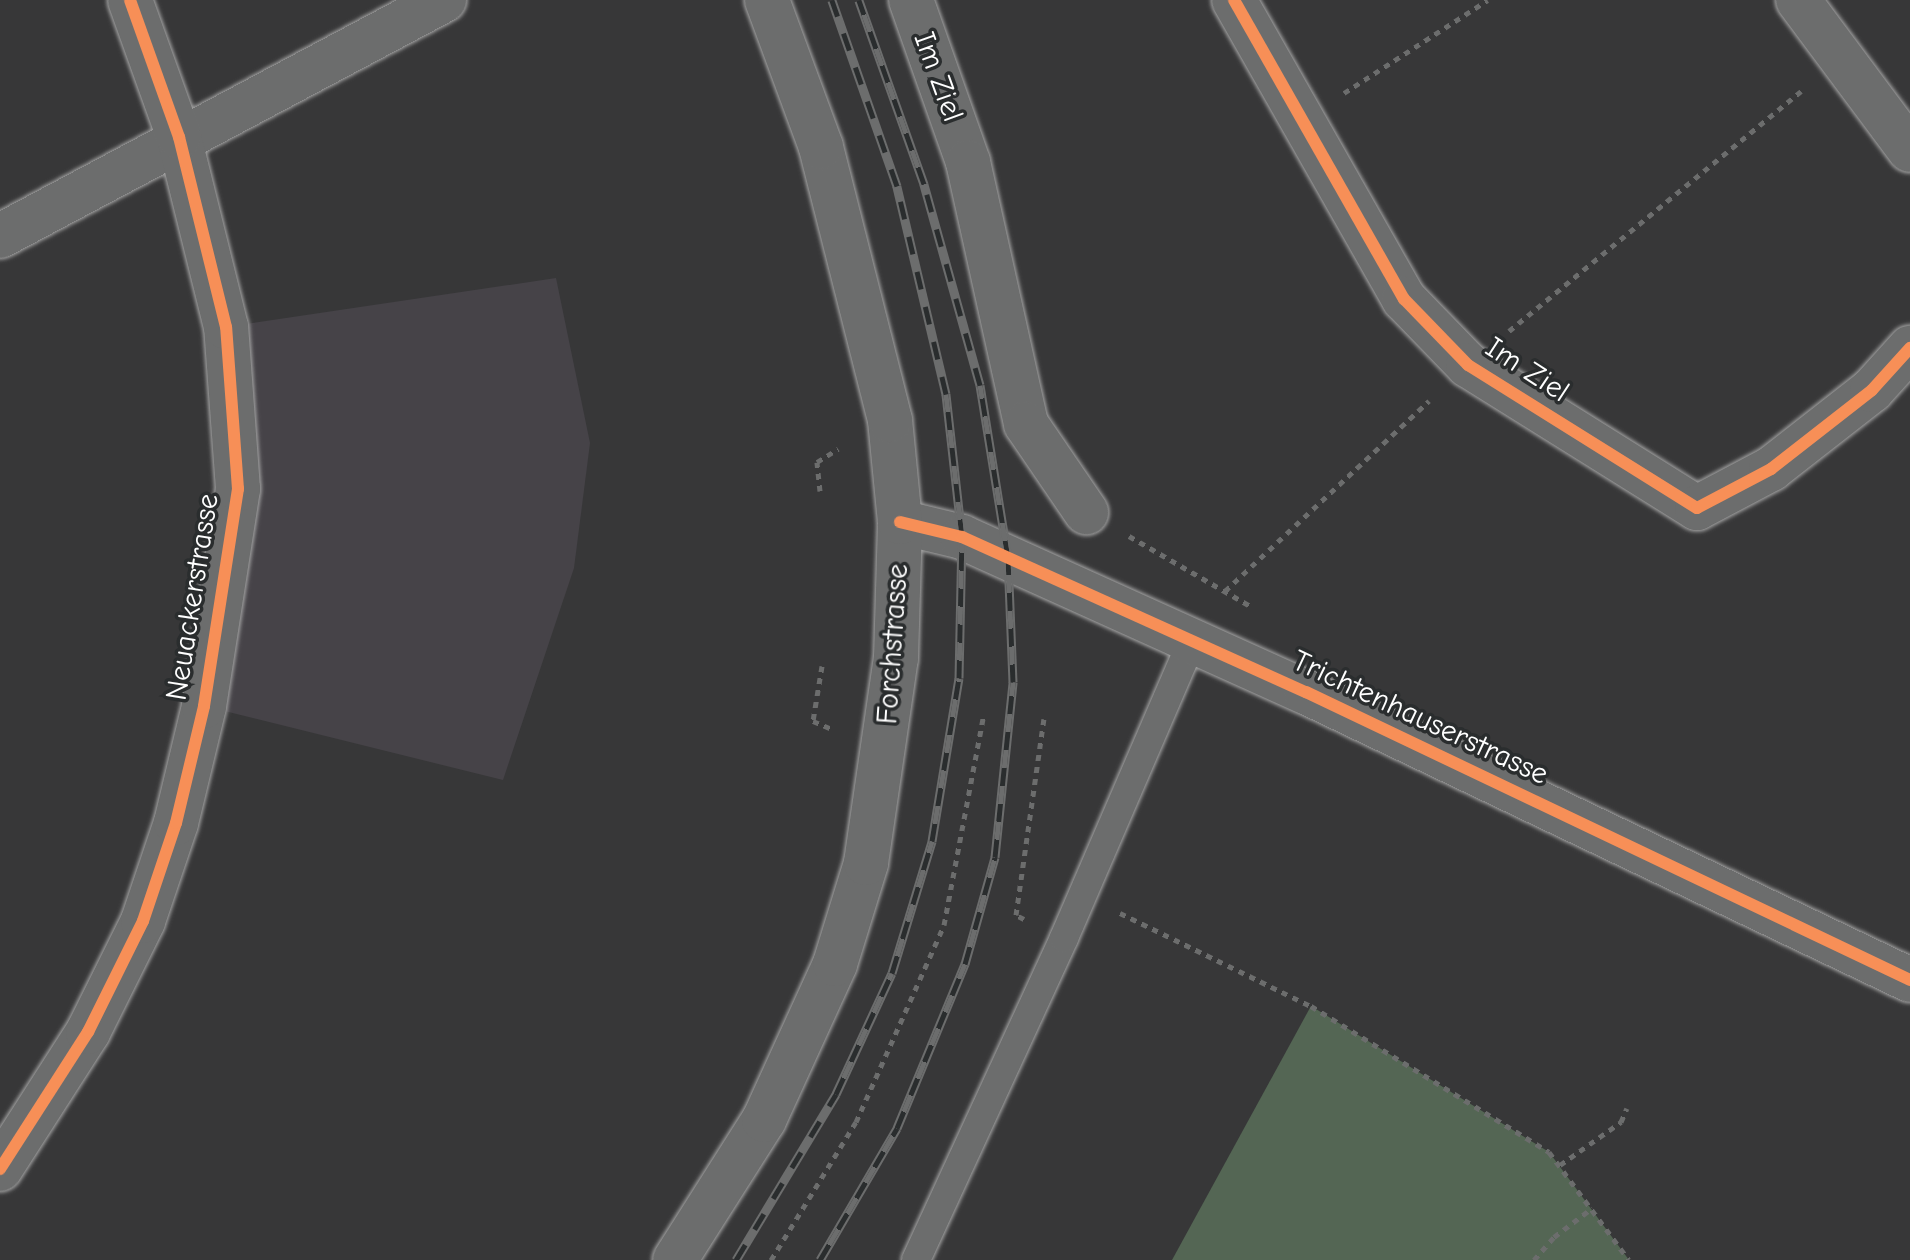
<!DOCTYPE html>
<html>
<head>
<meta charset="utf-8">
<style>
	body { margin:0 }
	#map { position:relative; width:1910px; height:1260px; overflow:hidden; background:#373738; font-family:"Comic Neue",sans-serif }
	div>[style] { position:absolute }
	.built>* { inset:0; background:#464348 }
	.green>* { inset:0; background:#546654 }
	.path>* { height:5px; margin-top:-2.5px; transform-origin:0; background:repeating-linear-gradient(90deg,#6c6d6d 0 6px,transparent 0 12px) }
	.roads { filter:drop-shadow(0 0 2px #a5a5a5) drop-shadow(0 0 2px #a5a5a5) }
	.service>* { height:28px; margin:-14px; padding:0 14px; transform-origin:14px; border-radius:14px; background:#6c6d6d }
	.minor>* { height:44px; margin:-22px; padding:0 22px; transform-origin:22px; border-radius:22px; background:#6c6d6d }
	.tertiary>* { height:44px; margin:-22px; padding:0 22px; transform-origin:22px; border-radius:22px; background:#6c6d6d }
	.secondary>* { height:44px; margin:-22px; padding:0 22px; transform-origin:22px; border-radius:22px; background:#6c6d6d }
	.rail>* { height:9px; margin-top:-4.5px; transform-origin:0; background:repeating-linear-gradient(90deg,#2a2d2e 0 18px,#6c6d6d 0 36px); box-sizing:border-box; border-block:2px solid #6c6d6d }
	.cycleway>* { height:12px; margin:-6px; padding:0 6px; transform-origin:6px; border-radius:6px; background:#f78f57 }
	span { translate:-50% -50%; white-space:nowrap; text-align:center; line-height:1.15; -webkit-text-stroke:7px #2a2d2e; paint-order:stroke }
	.street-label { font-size:30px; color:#fff }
</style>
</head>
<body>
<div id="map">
	<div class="built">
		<div style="clip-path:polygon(556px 278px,590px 443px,574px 568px,503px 780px,204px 706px,226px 327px)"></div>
	</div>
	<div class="green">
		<div style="clip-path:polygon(1311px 1006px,1549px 1152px,1629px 1260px,1172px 1260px)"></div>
	</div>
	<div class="path">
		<div style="left:1344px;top:93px;width:171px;rotate:-32.9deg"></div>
		<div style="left:1509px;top:331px;width:378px;rotate:-39.4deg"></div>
		<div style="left:820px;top:491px;width:29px;rotate:-96deg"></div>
		<div style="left:817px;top:462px;width:25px;rotate:-32deg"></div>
		<div style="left:1129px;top:536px;width:142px;rotate:30deg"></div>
		<div style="left:1225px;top:591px;width:279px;rotate:-43deg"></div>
		<div style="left:822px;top:666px;width:56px;rotate:99.3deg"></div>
		<div style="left:813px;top:721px;width:23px;rotate:23deg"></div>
		<div style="left:1120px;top:913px;width:212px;rotate:26deg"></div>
		<div style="left:1311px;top:1006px;width:279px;rotate:31.5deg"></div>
		<div style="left:1549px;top:1152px;width:134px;rotate:53.5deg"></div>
		<div style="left:1024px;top:919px;width:9px;rotate:-153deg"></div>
		<div style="left:1016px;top:915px;width:198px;rotate:-81.9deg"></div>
		<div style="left:1560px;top:1165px;width:75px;rotate:-35.2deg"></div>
		<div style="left:1621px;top:1122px;width:15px;rotate:-67deg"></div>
		<div style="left:771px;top:1260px;width:162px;rotate:-58.4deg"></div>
		<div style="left:856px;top:1122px;width:216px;rotate:-65.9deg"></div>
		<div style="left:944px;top:925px;width:215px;rotate:-79.3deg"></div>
		<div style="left:1534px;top:1260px;width:30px;rotate:-49deg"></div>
		<div style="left:1554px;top:1237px;width:48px;rotate:-37.3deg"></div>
	</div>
	<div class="roads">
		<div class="service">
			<div style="left:916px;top:1260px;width:354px;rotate:-65.3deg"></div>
			<div style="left:1064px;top:938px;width:323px;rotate:-66.7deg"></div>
		</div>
		<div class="minor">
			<div style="left:911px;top:0;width:172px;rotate:70.6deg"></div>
			<div style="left:968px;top:162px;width:268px;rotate:77.5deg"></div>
			<div style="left:1026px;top:424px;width:107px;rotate:55.7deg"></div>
			<div style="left:1234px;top:0;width:344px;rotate:60.4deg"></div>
			<div style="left:1404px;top:299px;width:92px;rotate:45.9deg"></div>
			<div style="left:1468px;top:365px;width:270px;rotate:32deg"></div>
			<div style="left:1697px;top:508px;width:84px;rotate:-27.8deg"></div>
			<div style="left:1771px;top:469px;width:128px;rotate:-38deg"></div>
			<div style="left:1872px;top:390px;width:57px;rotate:-47.9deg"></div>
			<div style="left:1798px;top:0;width:187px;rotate:53.3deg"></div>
			<div style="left:0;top:236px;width:503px;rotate:-27.99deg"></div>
			<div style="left:0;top:1169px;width:163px;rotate:-57.3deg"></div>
			<div style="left:88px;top:1032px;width:124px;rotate:-63.6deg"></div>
			<div style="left:143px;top:921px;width:103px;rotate:-71.4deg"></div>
			<div style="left:176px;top:823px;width:120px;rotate:-76.5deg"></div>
			<div style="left:204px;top:706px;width:220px;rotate:-81.1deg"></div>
			<div style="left:238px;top:489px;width:162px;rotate:-94.2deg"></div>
			<div style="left:226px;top:327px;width:196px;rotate:-103.9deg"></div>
			<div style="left:179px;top:137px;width:145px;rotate:-109.7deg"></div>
		</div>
		<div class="tertiary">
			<div style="left:900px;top:522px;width:64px;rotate:13.6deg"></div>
			<div style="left:962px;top:537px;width:377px;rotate:24.3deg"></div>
			<div style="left:1306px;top:692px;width:669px;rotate:25.49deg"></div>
		</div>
		<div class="secondary">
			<div style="left:675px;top:1260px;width:166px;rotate:-57.6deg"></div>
			<div style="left:764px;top:1120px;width:171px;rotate:-65.5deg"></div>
			<div style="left:835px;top:964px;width:106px;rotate:-72.9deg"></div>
			<div style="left:866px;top:863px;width:207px;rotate:-81.7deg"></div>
			<div style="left:896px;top:658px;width:136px;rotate:-88.3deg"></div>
			<div style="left:900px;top:522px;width:102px;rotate:-95.6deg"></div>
			<div style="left:890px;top:420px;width:282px;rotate:-104.2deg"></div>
			<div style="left:821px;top:147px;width:157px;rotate:-110.2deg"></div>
		</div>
	</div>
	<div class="rail">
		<div style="left:736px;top:1260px;width:194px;rotate:-58.9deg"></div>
		<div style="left:836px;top:1094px;width:133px;rotate:-65.2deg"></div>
		<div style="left:892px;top:973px;width:138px;rotate:-73.1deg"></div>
		<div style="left:932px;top:841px;width:165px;rotate:-80.6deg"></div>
		<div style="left:959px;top:678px;width:141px;rotate:-88.8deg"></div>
		<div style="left:962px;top:537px;width:144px;rotate:-96.4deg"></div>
		<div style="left:946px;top:394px;width:214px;rotate:-103.3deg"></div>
		<div style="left:897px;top:186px;width:197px;rotate:-109.3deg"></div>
		<div style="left:820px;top:1260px;width:153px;rotate:-59.7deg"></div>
		<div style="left:897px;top:1128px;width:178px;rotate:-67.5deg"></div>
		<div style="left:965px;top:964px;width:111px;rotate:-74.3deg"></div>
		<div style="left:995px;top:857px;width:176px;rotate:-84.1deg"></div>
		<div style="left:1013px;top:682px;width:124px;rotate:-92.3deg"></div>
		<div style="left:1008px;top:558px;width:175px;rotate:-99.2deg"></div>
		<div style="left:980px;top:385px;width:209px;rotate:-105.6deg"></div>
		<div style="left:924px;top:184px;width:195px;rotate:-109.5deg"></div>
	</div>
	<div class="cycleway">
		<div style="left:1234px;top:0;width:344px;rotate:60.4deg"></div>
		<div style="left:1404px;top:299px;width:92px;rotate:45.9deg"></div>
		<div style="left:1468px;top:365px;width:270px;rotate:32deg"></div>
		<div style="left:1697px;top:508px;width:84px;rotate:-27.8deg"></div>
		<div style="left:1771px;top:469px;width:128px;rotate:-38deg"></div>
		<div style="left:1872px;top:390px;width:57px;rotate:-47.9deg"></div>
		<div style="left:900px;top:522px;width:64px;rotate:13.6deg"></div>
		<div style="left:962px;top:537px;width:377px;rotate:24.3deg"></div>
		<div style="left:1306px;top:692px;width:669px;rotate:25.49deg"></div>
		<div style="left:0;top:1169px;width:163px;rotate:-57.3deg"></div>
		<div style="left:88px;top:1032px;width:124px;rotate:-63.6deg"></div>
		<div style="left:143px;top:921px;width:103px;rotate:-71.4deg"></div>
		<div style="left:176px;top:823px;width:120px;rotate:-76.5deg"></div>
		<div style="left:204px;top:706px;width:220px;rotate:-81.1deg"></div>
		<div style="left:238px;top:489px;width:162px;rotate:-94.2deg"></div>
		<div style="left:226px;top:327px;width:196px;rotate:-103.9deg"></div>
		<div style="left:179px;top:137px;width:145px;rotate:-109.7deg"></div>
	</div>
	<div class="street-label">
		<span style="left:938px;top:77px;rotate:70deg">Im Ziel</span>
		<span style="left:1527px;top:370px;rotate:33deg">Im Ziel</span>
		<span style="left:193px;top:597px;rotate:-81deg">Neuackerstrasse</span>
		<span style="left:893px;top:644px;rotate:-86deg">Forchstrasse</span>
		<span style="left:1420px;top:718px;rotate:25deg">Trichtenhauserstrasse</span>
	</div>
</div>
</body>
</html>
